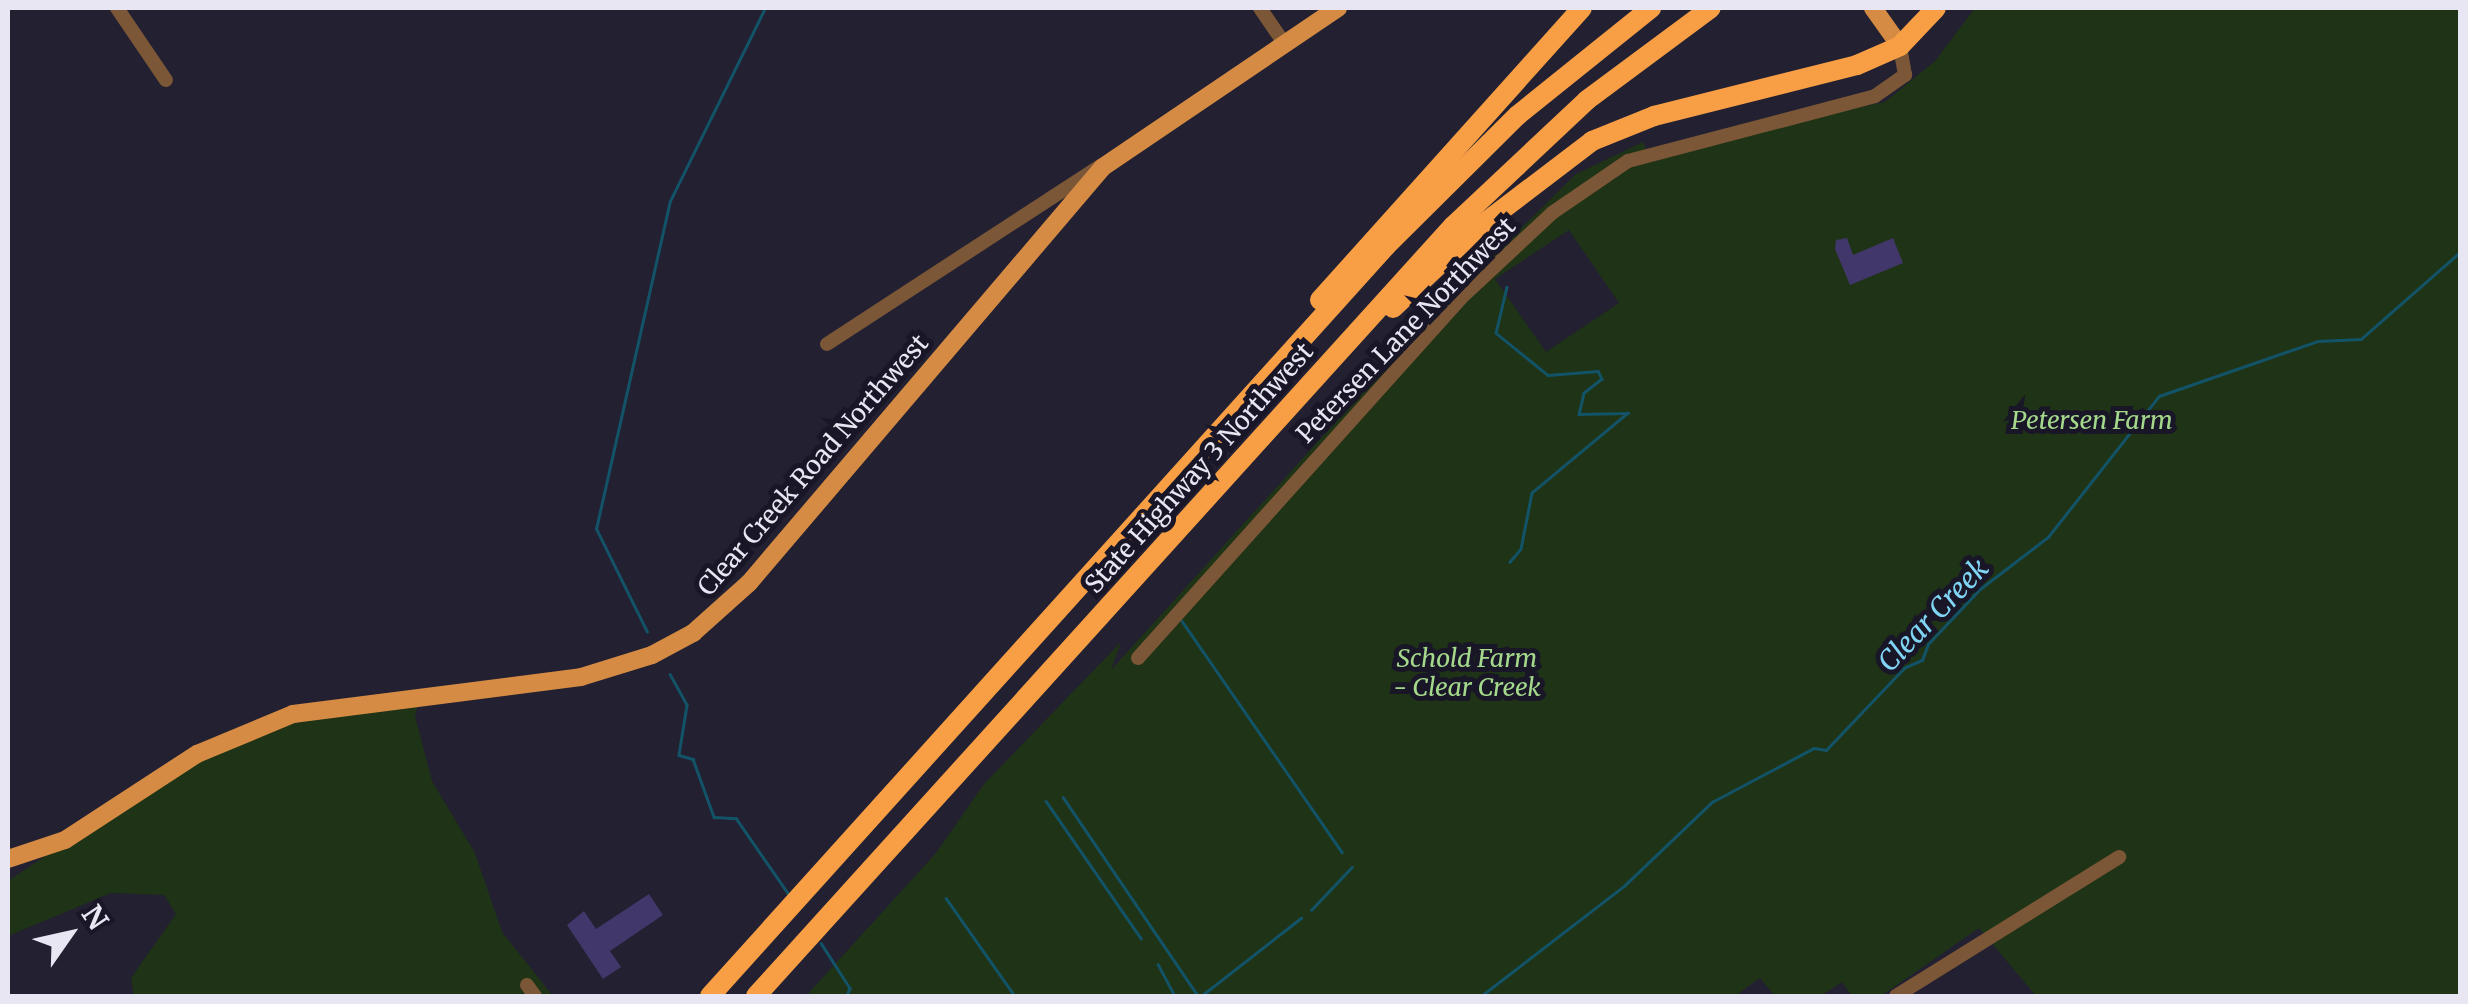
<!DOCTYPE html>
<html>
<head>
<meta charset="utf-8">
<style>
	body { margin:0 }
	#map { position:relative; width:2468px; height:1004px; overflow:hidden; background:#222031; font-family:Merriweather,serif }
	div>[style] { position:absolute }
	.green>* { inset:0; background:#1f3316 }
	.stream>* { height:2.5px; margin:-1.25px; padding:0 1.25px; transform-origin:1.25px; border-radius:1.25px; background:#135368 }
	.building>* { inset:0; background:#41376b }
	.minor>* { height:14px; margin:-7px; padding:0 7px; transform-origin:7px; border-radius:7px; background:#7b5737 }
	.major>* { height:18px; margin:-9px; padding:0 9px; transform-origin:9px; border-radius:9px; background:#d58b43 }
	.highway>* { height:20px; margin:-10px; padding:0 10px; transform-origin:10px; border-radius:10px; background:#f89f46 }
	span { translate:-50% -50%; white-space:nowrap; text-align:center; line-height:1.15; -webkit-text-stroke:10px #191627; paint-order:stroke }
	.street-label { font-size:25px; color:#e7e6f2 }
	.park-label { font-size:25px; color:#a4d98c; font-style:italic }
	.water-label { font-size:28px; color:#80d5f5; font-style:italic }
	.frame { position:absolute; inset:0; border:10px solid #e7e6f2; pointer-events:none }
	.north { position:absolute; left:20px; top:884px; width:100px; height:100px; -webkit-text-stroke:8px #191627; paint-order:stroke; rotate:56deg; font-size:28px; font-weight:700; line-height:40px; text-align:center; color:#e7e6f2 }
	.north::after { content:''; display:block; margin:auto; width:35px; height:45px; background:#e7e6f2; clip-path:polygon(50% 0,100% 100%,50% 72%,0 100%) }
</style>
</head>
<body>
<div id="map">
	<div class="green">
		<div style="clip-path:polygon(evenodd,1975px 8px,2460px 8px,2460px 996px,2036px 996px,1979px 928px,1881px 996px,1852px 996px,1842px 982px,1821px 996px,1775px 996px,1760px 978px,1735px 996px,806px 996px,936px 853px,984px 784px,1121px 642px,1111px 670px,1427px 321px,1576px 174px,1643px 142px,1647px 152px,1885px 102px,1935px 61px,1975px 8px,1569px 230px,1619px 303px,1546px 352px,1495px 279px,1569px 230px)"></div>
		<div style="clip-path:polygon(419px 698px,415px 716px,432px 781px,475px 853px,502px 932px,553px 996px,134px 996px,131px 978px,176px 914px,164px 895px,111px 893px,8px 936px,8px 881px,197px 754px,272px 721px)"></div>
	</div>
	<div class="stream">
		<div style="left:1507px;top:287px;width:47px;rotate:103.4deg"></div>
		<div style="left:1496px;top:333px;width:67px;rotate:38.9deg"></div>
		<div style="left:1548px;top:375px;width:50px;rotate:-4.6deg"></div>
		<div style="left:1598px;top:371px;width:9px;rotate:63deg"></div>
		<div style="left:1602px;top:379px;width:23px;rotate:142deg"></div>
		<div style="left:1584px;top:393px;width:22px;rotate:103deg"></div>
		<div style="left:1579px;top:414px;width:49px;rotate:-1.2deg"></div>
		<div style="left:1628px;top:413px;width:125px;rotate:140.2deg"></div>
		<div style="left:1532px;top:493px;width:57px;rotate:101.1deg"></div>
		<div style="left:1521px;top:549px;width:17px;rotate:130deg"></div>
		<div style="left:1182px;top:621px;width:281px;rotate:55.3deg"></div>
		<div style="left:647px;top:632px;width:115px;rotate:-116.3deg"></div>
		<div style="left:596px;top:529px;width:336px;rotate:-77.3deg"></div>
		<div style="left:670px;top:201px;width:215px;rotate:-63.8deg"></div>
		<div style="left:670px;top:674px;width:35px;rotate:61deg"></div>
		<div style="left:687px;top:705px;width:51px;rotate:99.1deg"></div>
		<div style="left:679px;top:755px;width:15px;rotate:16deg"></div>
		<div style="left:693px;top:759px;width:62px;rotate:70.1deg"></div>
		<div style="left:714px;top:817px;width:22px;rotate:3deg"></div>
		<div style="left:736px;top:818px;width:91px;rotate:55.3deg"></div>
		<div style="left:1063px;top:797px;width:240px;rotate:55.8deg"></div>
		<div style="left:1046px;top:801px;width:167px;rotate:55.3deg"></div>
		<div style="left:946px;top:898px;width:120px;rotate:54.9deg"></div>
		<div style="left:1311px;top:910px;width:59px;rotate:-46.4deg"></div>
		<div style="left:821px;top:943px;width:54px;rotate:57.2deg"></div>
		<div style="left:850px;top:988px;width:9px;rotate:111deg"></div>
		<div style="left:1158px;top:964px;width:36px;rotate:62deg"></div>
		<div style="left:1201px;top:996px;width:127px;rotate:-38deg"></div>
		<div style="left:1481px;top:996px;width:180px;rotate:-37.6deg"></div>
		<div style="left:1624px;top:886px;width:122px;rotate:-43.7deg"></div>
		<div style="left:1712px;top:802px;width:115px;rotate:-27.9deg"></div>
		<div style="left:1814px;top:748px;width:12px;rotate:9deg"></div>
		<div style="left:1826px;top:750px;width:113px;rotate:-46.4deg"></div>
		<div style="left:1904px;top:668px;width:20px;rotate:-24deg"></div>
		<div style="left:1922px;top:660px;width:17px;rotate:-69deg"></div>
		<div style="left:1928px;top:644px;width:76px;rotate:-46.6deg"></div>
		<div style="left:1980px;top:589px;width:86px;rotate:-37.4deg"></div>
		<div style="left:2048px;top:537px;width:179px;rotate:-51.8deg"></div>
		<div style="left:2159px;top:396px;width:168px;rotate:-19.1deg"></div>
		<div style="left:2318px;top:341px;width:43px;rotate:-2.7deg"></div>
		<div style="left:2361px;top:339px;width:132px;rotate:-41.3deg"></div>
	</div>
	<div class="building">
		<div style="clip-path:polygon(1847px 238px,1853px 255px,1893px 238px,1903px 263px,1850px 285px,1835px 249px,1836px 240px)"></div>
		<div style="clip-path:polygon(649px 894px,663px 915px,610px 951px,621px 967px,603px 979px,567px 925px,584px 911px,596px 929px)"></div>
	</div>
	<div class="minor">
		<div style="left:117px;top:8px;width:87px;rotate:55.8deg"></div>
		<div style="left:1260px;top:8px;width:42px;rotate:55.6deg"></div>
		<div style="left:827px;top:344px;width:325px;rotate:-33.1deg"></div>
		<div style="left:1138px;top:658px;width:484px;rotate:-48.1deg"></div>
		<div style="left:1461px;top:298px;width:125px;rotate:-43deg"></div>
		<div style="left:1552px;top:213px;width:92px;rotate:-34.4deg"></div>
		<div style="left:1628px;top:161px;width:255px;rotate:-14.7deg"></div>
		<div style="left:1875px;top:96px;width:37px;rotate:-35deg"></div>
		<div style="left:1905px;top:75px;width:29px;rotate:-100deg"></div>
		<div style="left:527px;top:985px;width:14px;rotate:54deg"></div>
		<div style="left:1896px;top:996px;width:263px;rotate:-31.9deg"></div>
	</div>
	<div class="major">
		<div style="left:1873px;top:8px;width:47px;rotate:54.6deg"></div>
		<div style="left:8px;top:859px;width:60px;rotate:-18.4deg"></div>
		<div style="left:65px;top:840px;width:158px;rotate:-33.1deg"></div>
		<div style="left:197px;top:754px;width:104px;rotate:-22.6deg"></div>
		<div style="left:293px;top:714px;width:290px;rotate:-7.3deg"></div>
		<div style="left:581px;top:677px;width:74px;rotate:-17.2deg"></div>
		<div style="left:652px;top:655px;width:47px;rotate:-28.2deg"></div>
		<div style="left:693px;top:633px;width:75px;rotate:-41.8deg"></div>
		<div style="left:749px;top:583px;width:546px;rotate:-49.6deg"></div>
		<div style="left:1103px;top:167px;width:284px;rotate:-34.1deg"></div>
	</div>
	<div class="highway">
		<div style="left:1320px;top:300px;width:392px;rotate:-48.1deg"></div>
		<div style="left:1393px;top:308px;width:117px;rotate:-43.3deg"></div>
		<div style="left:1478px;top:228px;width:143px;rotate:-37.3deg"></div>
		<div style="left:1592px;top:141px;width:67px;rotate:-22deg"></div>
		<div style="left:1654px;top:116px;width:209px;rotate:-14.1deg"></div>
		<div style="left:1857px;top:65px;width:47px;rotate:-23.8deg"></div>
		<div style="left:1900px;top:46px;width:52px;rotate:-46.5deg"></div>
		<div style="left:710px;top:996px;width:1010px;rotate:-47.97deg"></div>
		<div style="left:1386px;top:246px;width:186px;rotate:-44.8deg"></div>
		<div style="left:1518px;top:115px;width:171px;rotate:-38.8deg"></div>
		<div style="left:756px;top:996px;width:1039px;rotate:-47.85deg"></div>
		<div style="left:1453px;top:226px;width:184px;rotate:-43.2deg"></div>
		<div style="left:1587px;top:100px;width:154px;rotate:-36.6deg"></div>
	</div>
	<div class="street-label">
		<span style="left:1406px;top:330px;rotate:-46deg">Petersen Lane Northwest</span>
		<span style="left:813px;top:465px;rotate:-49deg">Clear Creek Road Northwest</span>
		<span style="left:1199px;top:468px;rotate:-48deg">State Highway 3 Northwest</span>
	</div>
	<div class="park-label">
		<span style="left:2092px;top:420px">Petersen Farm</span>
		<span style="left:1467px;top:673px">Schold Farm<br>- Clear Creek</span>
	</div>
	<div class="water-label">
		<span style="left:1933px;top:615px;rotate:-46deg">Clear Creek</span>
	</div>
	<div class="frame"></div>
	<div class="north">N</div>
</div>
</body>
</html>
